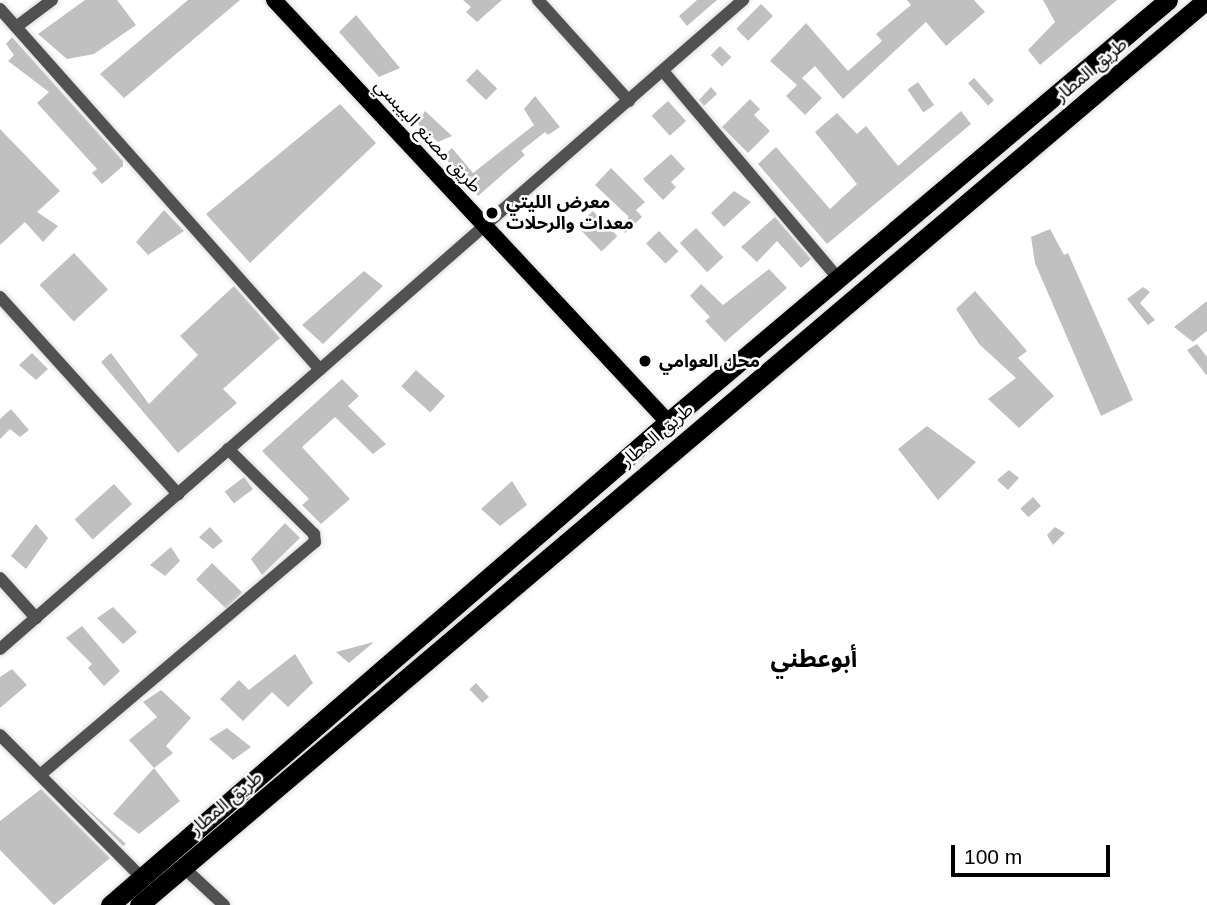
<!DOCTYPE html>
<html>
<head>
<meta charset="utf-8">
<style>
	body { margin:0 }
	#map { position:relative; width:1207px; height:905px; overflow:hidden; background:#fff; font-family:Arial,"Noto Sans Arabic",sans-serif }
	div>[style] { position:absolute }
	.building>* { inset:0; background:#c0c0c0; transform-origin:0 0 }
	.roads { filter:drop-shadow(0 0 2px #dbdbdb) drop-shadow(0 0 2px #dbdbdb) }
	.minor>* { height:12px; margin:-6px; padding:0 6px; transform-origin:6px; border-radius:6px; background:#515151 }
	.major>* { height:16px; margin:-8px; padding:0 8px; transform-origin:8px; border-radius:8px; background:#000 }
	.highway>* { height:19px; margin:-9.5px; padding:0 9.5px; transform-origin:9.5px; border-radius:9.5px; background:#000 }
	.dots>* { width:19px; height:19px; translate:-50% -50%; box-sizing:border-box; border:4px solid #fff; border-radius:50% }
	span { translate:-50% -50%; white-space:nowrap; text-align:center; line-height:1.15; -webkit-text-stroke:5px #fff; paint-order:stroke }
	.street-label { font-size:18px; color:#000 }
	.poi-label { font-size:18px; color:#000; font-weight:700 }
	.left { translate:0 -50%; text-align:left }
	.district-label { font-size:24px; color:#000; font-weight:700 }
	.scale { position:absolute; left:951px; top:845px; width:159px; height:32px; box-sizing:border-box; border:4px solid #000; border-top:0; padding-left:9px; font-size:21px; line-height:24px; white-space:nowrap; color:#000; -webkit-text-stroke:5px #fff; paint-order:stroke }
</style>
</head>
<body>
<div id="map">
	<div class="building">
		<div style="clip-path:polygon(85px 0,117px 0,136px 25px,94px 54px,67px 59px,38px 34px)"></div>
		<div style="clip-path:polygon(188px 0,240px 0,124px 98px,100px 74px)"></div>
		<div style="clip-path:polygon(463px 0,502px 0,477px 22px,466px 12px,471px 7px)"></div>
		<div style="clip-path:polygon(697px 0,717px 0,687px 26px,679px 16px)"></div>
		<div style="clip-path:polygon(907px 0,974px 0,985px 12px,946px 46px,926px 22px,843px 99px,815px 66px,802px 78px,822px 98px,805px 115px,786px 96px,797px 85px,770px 61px,806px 23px,848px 71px,882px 41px,876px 34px,911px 5px)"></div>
		<div style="clip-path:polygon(1043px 0,1117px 0,1040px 65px,1028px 50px,1055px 22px)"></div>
		<div style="left:761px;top:4px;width:17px;height:35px;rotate:45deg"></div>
		<div style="clip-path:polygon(356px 15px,400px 68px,379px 77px,339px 32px)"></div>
		<div style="clip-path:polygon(12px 37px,123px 161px,123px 166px,102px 184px,92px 173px,97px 169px,37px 103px,49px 92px,8px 61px,14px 55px,6px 44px)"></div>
		<div style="left:720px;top:46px;width:16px;height:13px;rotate:45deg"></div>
		<div style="left:477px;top:69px;width:28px;height:16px;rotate:44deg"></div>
		<div style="left:974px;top:78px;width:30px;height:8px;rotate:48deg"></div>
		<div style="left:918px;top:82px;width:28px;height:13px;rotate:55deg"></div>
		<div style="clip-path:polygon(711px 87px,717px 94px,704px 106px,699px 100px)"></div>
		<div style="clip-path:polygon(535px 96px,560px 127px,548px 135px,545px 132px,521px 151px,525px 155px,478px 196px,443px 156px,452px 148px,473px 173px,534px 125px,524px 109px)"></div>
		<div style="clip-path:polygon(750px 99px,760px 109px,754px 115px,770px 131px,748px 153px,722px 127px)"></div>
		<div style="left:668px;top:101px;width:27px;height:22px;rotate:48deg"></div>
		<div style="clip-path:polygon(340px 104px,376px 143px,250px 263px,206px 214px)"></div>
		<div style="clip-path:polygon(425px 111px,452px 136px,438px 142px,418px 124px)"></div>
		<div style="clip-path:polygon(961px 111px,971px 124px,827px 244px,758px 164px,776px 147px,830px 209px,857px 184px,815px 132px,837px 113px,857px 134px,866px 126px,898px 166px)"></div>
		<div style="clip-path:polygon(0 129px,60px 191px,37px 212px,58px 226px,43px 242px,25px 222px,0 245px)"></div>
		<div style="clip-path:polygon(671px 154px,685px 169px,671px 182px,676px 187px,663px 200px,643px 179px)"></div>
		<div style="clip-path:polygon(611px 168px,645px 202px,636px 210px,642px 217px,625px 233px,619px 227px,629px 217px,595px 185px)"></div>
		<div style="clip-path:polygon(734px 191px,751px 202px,724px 227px,711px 213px)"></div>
		<div style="clip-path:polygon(164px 210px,184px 231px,148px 255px,136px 242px)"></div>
		<div style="left:593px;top:211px;width:35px;height:22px;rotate:46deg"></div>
		<div style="clip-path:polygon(775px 217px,811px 259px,801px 268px,777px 241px,757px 262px,741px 247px)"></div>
		<div style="left:696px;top:228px;width:40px;height:22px;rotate:47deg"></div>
		<div style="clip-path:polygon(1050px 229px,1064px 255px,1068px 253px,1133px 400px,1101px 416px,1035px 263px,1031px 237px)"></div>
		<div style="left:659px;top:231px;width:28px;height:18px;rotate:46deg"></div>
		<div style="left:74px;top:253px;width:50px;height:47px;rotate:47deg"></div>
		<div style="clip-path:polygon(769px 269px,787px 288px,725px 342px,705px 321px,710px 317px,690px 296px,701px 284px,723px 305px)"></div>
		<div style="clip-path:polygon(364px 271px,383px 286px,323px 344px,302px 325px)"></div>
		<div style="clip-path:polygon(234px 286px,280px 338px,223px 389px,237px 403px,178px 453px,101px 362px,111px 353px,149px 404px,198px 355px,180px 336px)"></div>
		<div style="clip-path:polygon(1143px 287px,1150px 292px,1140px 303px,1155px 320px,1148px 325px,1127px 299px)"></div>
		<div style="clip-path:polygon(975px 291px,1027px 351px,1018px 358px,1054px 396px,1019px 428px,988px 399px,1016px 378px,979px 344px,956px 309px)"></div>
		<div style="clip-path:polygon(1207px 301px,1207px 331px,1193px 342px,1174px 327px)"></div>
		<div style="clip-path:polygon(1197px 344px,1207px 357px,1207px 376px,1187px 350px)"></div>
		<div style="clip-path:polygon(32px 353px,48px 369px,36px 380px,19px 365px)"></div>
		<div style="left:416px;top:370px;width:39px;height:22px;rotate:42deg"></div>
		<div style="clip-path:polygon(342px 379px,359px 396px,348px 406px,386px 444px,373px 454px,335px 417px,302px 447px,350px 499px,321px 524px,302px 505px,309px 499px,262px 451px)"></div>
		<div style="clip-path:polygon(11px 409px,29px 430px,20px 437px,10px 429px,0 439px,0 419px)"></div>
		<div style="clip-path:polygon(927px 426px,976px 462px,938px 500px,898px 449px)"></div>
		<div style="clip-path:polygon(1009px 470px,1019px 478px,1008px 490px,997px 480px)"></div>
		<div style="left:244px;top:477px;width:15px;height:24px;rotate:53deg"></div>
		<div style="clip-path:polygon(512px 481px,527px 505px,500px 526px,481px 509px)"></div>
		<div style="left:114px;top:484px;width:27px;height:53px;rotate:48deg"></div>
		<div style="left:1033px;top:497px;width:12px;height:17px;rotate:48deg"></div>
		<div style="clip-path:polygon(285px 523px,300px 538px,262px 575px,251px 559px)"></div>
		<div style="clip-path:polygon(36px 524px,48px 538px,26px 569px,11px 556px)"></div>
		<div style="clip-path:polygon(210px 527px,223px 541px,213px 549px,199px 537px)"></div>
		<div style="clip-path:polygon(1055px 527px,1065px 533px,1053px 545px,1047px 535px)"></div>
		<div style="clip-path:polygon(171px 547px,180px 561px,165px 576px,150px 565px)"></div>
		<div style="left:212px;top:563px;width:42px;height:23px;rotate:44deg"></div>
		<div style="clip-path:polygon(113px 607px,137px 632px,123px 644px,97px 618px)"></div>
		<div style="clip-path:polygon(82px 626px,120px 671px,104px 686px,88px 668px,92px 664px,66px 638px)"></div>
		<div style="clip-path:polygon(374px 642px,349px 663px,336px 652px)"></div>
		<div style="clip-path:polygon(295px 654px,313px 683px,288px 707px,272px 692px,243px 721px,220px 699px,239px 680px,249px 690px)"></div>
		<div style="clip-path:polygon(12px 669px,27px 685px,0 708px,0 677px)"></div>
		<div style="left:476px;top:683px;width:19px;height:9px;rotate:47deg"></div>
		<div style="clip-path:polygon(161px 690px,191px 718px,166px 746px,173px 753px,154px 768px,129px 740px,157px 717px,143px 702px)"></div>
		<div style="clip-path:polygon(227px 728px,251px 747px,233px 760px,209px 739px)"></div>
		<div style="clip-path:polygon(154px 768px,180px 801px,139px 834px,113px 814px)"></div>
		<div style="clip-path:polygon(63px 786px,88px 809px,126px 844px,123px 846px)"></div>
		<div style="clip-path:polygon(41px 789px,110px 858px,54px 905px,0 850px,0 821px)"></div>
	</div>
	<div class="roads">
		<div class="minor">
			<div style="left:538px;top:0;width:136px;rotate:48deg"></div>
			<div style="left:0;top:9px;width:482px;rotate:48.4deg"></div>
			<div style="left:16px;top:27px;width:45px;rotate:-36.9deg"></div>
			<div style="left:663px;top:71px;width:272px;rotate:49.8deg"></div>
			<div style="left:0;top:297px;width:266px;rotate:47.9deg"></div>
			<div style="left:0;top:578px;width:54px;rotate:48deg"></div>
			<div style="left:0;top:649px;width:987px;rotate:-41.14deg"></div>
			<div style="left:0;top:735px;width:202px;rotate:45.2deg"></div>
			<div style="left:40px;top:775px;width:360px;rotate:-40.3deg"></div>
			<div style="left:315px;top:542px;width:8px;rotate:-97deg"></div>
			<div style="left:314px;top:534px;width:121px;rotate:-135.3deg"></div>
			<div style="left:183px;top:867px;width:56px;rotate:42.8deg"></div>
		</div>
		<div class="major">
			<div style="left:274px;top:0;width:577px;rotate:46.97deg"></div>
		</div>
		<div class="highway">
			<div style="left:110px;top:905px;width:738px;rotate:-40.88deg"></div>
			<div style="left:668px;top:422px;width:654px;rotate:-40.16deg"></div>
			<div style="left:139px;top:905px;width:1399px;rotate:-40.3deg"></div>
		</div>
	</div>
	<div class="dots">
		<div style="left:492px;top:213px;background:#000"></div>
		<div style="left:645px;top:361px;background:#000"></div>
	</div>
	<div class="street-label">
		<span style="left:1091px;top:70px;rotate:-40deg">طريق المطار</span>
		<span style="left:428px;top:136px;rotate:47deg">طريق مصنع البيبسي</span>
		<span style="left:657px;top:435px;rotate:-40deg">طريق المطار</span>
		<span style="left:226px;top:803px;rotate:-40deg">طريق المطار</span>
	</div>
	<div class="poi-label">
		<span class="left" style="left:506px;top:213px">معرض الليتي<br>معدات والرحلات</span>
		<span class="left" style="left:659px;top:361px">محل العوامي</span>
	</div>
	<div class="district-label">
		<span style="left:814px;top:659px">أبوعطني</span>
	</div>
	<div class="scale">100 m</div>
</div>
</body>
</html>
